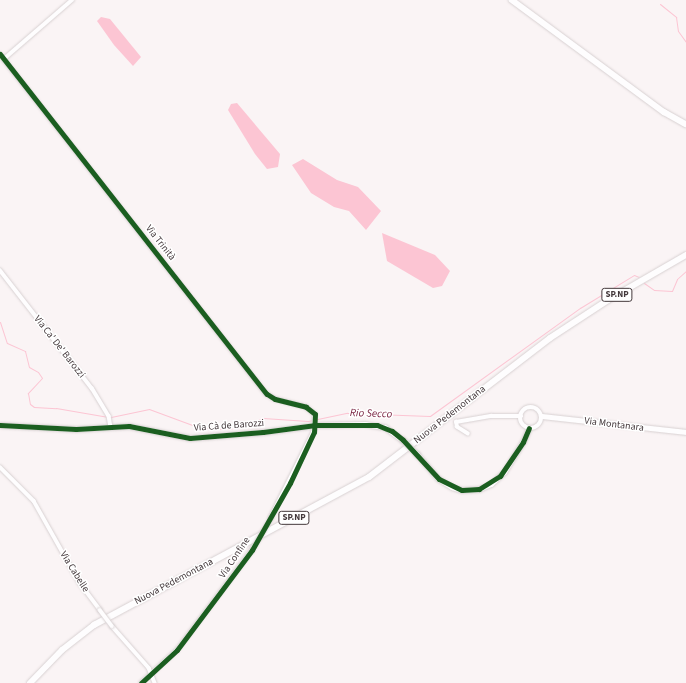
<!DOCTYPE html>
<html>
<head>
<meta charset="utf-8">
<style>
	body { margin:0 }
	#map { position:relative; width:686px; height:683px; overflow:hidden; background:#faf4f5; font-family:"Source Sans 3",sans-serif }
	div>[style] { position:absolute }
	.water>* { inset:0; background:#fcc5d3 }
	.stream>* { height:1px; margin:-0.5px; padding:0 0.5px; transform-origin:0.5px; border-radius:0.5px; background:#fcc5d3 }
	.roads { filter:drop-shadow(0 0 1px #d8d1d2) drop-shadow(0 0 1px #d8d1d2) }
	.minor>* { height:3.5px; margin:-1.75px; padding:0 1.75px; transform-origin:1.75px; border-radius:1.75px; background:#fefdfe }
	.tertiary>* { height:4.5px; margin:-2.25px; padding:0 2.25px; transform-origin:2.25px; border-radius:2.25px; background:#fefdfe }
	.tertiary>.ring { margin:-2.25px; padding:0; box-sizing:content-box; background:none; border:4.5px solid #fefdfe; border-radius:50% }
	.secondary>* { height:5.5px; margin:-2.75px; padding:0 2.75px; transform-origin:2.75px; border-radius:2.75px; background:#fefdfe }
	.primary>* { height:6px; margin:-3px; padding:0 3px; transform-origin:3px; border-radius:3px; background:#fefdfe }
	.bridges { filter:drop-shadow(0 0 1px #d8d1d2) drop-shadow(0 0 1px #d8d1d2) }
	.minor-bridge>* { height:3.5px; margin:-1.75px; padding:0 1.75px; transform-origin:1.75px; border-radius:1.75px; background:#fefdfe }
	.tertiary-bridge>* { height:4.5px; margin:-2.25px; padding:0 2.25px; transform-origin:2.25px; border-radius:2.25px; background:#fefdfe }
	.cycleway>* { height:5px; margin:-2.5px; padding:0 2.5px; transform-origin:2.5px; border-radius:2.5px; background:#1b5e20 }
	span { translate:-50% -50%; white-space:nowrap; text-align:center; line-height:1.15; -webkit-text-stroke:3px #fff; paint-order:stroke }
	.shield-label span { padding:1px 3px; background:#fff; border:1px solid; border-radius:3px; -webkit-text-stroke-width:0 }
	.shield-label { font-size:9px; color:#44393c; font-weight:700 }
	.street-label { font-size:10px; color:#44393c }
	.water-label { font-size:11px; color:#7c2644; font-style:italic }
</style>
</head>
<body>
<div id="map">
	<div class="water">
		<div style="clip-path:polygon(101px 17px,110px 19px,141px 57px,133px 66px,114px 45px,97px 21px)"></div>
		<div style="clip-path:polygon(237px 103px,280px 154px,278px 167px,267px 169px,255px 154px,228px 110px,231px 104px)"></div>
		<div style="clip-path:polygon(303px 159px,337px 180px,358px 187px,381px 211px,366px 230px,349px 211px,334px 207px,311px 193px,292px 165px)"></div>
		<div style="clip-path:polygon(382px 233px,435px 255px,450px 271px,442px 286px,433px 288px,387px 261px)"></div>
	</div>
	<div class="stream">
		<div style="left:660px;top:4px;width:21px;rotate:39deg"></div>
		<div style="left:676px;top:17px;width:14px;rotate:82deg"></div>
		<div style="left:678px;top:31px;width:14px;rotate:54deg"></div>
		<div style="left:644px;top:283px;width:12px;rotate:35deg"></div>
		<div style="left:654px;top:290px;width:18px;rotate:3deg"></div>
		<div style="left:672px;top:291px;width:13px;rotate:-67deg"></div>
		<div style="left:677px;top:279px;width:12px;rotate:-42deg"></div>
		<div style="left:0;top:322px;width:22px;rotate:72deg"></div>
		<div style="left:7px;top:343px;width:20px;rotate:24deg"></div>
		<div style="left:25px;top:351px;width:16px;rotate:76deg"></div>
		<div style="left:29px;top:367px;width:10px;rotate:29deg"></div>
		<div style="left:38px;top:372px;width:7px;rotate:56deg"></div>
		<div style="left:42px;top:378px;width:21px;rotate:133deg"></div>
		<div style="left:28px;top:393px;width:11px;rotate:80deg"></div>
		<div style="left:30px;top:404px;width:5px;rotate:37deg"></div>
		<div style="left:34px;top:407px;width:22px;rotate:3deg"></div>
		<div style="left:56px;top:408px;width:53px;rotate:9.8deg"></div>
		<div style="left:111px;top:417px;width:39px;rotate:-12deg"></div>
		<div style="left:149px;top:409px;width:49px;rotate:20.3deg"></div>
		<div style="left:195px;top:426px;width:20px;rotate:9deg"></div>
		<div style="left:215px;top:429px;width:21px;rotate:-3deg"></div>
		<div style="left:236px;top:428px;width:29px;rotate:-20deg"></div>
		<div style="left:263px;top:418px;width:45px;rotate:3.8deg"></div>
		<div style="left:308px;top:421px;width:40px;rotate:-12deg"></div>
		<div style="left:347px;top:413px;width:83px;rotate:2.1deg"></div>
		<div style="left:430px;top:416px;width:185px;rotate:-35.8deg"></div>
		<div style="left:580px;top:308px;width:63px;rotate:-31.4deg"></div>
		<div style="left:634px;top:275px;width:5px;rotate:22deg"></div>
	</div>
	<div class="roads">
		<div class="minor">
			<div style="left:0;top:54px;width:432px;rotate:51.9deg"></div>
			<div style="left:267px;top:394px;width:9px;rotate:32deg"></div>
			<div style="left:275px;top:399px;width:32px;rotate:14deg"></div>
			<div style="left:306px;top:407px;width:11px;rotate:38deg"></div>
			<div style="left:315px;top:414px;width:18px;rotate:93deg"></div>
			<div style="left:314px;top:432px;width:96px;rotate:116.6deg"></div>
			<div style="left:4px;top:59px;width:90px;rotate:-40.9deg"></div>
			<div style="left:0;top:270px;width:150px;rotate:52.1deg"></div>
			<div style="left:92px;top:388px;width:33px;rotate:59deg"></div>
			<div style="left:109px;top:416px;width:11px;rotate:80deg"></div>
			<div style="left:468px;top:434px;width:13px;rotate:-148deg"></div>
			<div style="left:457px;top:427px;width:5px;rotate:-101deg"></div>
			<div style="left:456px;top:422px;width:36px;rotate:-10deg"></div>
			<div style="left:491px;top:416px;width:30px"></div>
			<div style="left:0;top:467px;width:48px;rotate:45deg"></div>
			<div style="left:34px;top:501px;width:94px;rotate:60.7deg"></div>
			<div style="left:80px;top:583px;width:34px;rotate:53deg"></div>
			<div style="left:112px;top:626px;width:56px;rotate:48.6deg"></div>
			<div style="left:149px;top:668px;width:16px;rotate:68deg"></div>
			<div style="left:141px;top:683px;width:49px;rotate:-42.5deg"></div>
			<div style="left:177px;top:650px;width:125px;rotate:-53.1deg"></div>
		</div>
		<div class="tertiary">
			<div class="ring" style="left:520px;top:407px;width:17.5px;height:17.5px"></div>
			<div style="left:542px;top:416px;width:145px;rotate:6.3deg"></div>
			<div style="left:0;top:425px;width:76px;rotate:3deg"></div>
			<div style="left:76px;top:429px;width:53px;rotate:-3.2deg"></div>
			<div style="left:129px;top:426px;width:62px;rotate:11.1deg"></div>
			<div style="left:190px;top:438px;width:73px;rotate:-4.7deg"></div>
			<div style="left:263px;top:432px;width:53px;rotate:-7.5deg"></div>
			<div style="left:316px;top:425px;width:49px;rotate:-1.2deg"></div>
			<div style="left:365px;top:424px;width:20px;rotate:9deg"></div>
			<div style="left:385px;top:427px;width:22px;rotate:36deg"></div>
			<div style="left:417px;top:454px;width:33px;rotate:49deg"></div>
			<div style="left:439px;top:479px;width:15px;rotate:32deg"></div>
			<div style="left:452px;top:487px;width:10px;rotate:17deg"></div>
			<div style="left:462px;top:490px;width:17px;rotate:-3deg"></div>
			<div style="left:479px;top:489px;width:13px;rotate:-23deg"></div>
			<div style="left:491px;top:484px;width:18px;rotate:-43deg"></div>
			<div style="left:504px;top:472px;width:36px;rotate:-58deg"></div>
			<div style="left:523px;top:442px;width:15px;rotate:-67deg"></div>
		</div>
		<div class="secondary">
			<div style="left:512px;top:0;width:189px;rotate:36.4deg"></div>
			<div style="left:664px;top:112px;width:25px;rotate:29deg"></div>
		</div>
		<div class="primary">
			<div style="left:30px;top:683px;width:46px;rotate:-45.9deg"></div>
			<div style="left:62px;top:650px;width:41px;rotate:-38deg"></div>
			<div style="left:94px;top:625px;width:312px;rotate:-28.3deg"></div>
			<div style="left:369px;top:477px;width:228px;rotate:-37.5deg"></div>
			<div style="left:550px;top:338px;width:69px;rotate:-33.2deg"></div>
			<div style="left:608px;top:300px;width:90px;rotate:-30deg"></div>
		</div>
	</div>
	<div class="bridges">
		<div class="minor-bridge">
			<div style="left:252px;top:550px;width:37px;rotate:-59deg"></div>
			<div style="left:100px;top:610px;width:20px;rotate:53deg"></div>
		</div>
		<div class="tertiary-bridge">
			<div style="left:403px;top:440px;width:20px;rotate:45deg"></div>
		</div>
	</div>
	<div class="cycleway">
		<div style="left:0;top:54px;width:432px;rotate:51.9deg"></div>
		<div style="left:267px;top:394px;width:9px;rotate:32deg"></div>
		<div style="left:275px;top:399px;width:32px;rotate:14deg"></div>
		<div style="left:306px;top:407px;width:11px;rotate:38deg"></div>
		<div style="left:315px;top:414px;width:18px;rotate:93deg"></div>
		<div style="left:314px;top:432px;width:56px;rotate:115.2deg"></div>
		<div style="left:290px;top:483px;width:77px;rotate:119.6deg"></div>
		<div style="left:252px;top:550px;width:125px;rotate:126.9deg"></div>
		<div style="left:177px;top:650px;width:49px;rotate:137.5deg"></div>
		<div style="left:0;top:425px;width:76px;rotate:3deg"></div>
		<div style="left:76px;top:429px;width:53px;rotate:-3.2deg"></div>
		<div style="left:129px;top:426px;width:62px;rotate:11.1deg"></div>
		<div style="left:190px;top:438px;width:73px;rotate:-4.7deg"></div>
		<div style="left:263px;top:432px;width:53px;rotate:-7.5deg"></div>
		<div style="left:316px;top:425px;width:61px"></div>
		<div style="left:377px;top:425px;width:16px;rotate:22deg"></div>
		<div style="left:392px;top:431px;width:14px;rotate:39deg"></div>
		<div style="left:403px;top:440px;width:53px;rotate:47.3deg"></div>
		<div style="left:439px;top:479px;width:25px;rotate:26deg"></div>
		<div style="left:462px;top:490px;width:17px;rotate:-3deg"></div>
		<div style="left:479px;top:489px;width:25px;rotate:-32deg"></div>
		<div style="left:500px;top:476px;width:41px;rotate:-55.9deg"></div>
		<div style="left:523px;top:442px;width:15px;rotate:-67deg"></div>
	</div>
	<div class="shield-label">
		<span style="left:617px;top:295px">SP.NP</span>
		<span style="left:294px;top:518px">SP.NP</span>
	</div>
	<div class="street-label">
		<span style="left:160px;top:243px;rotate:52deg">Via Trinità</span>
		<span style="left:59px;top:347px;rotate:52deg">Via Ca' De' Barozzi</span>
		<span style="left:450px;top:415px;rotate:-38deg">Nuova Pedemontana</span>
		<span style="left:614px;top:425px;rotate:7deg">Via Montanara</span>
		<span style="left:229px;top:426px;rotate:-4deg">Via Cà de Barozzi</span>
		<span style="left:235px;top:558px;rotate:-56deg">Via Confine</span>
		<span style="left:74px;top:572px;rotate:58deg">Via Cabelle</span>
		<span style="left:174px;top:582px;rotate:-28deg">Nuova Pedemontana</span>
	</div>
	<div class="water-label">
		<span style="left:371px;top:414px;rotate:2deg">Rio Secco</span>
	</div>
</div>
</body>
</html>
